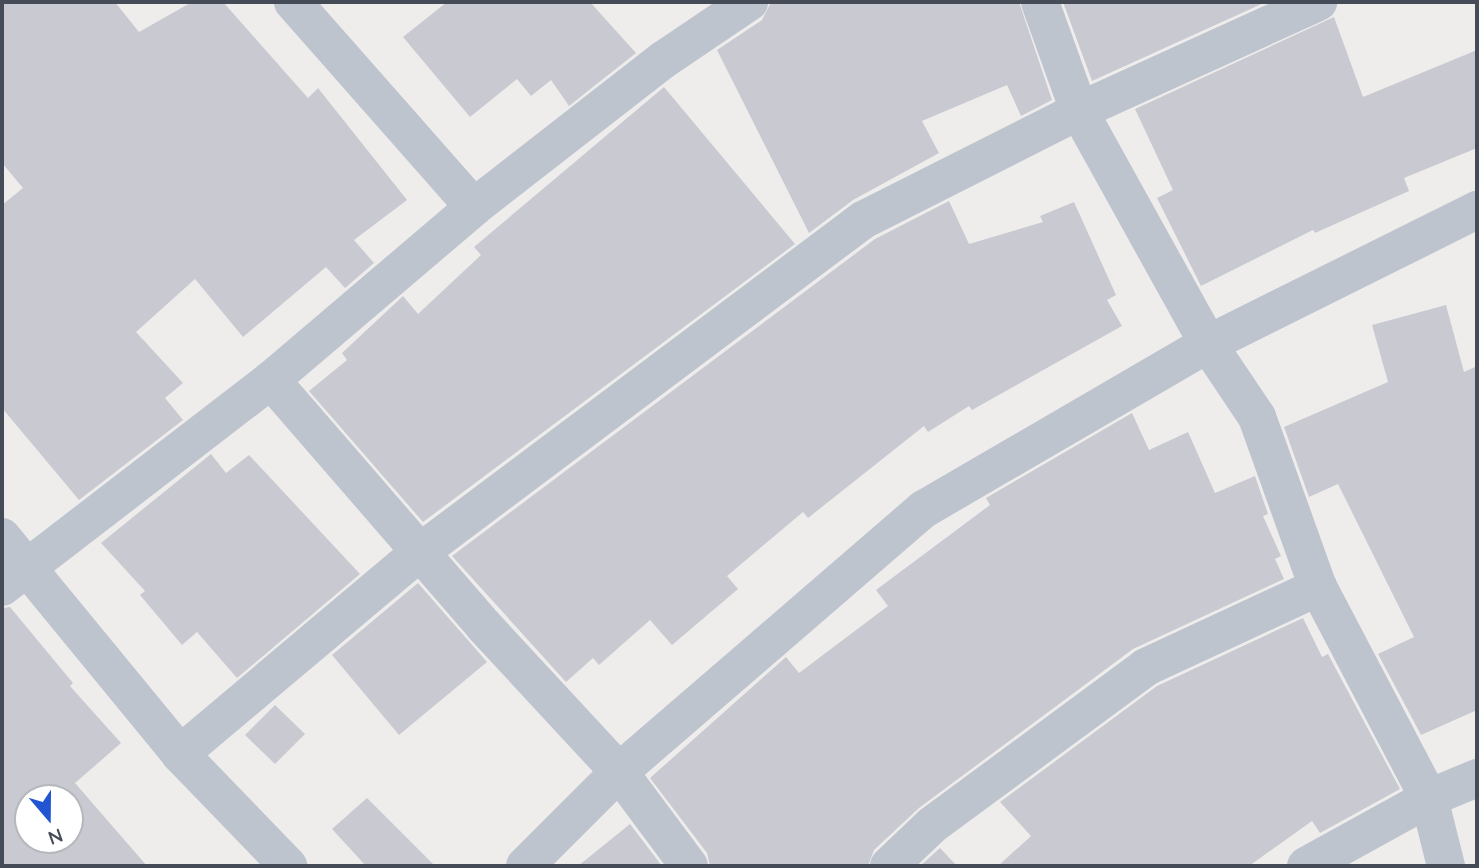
<!DOCTYPE html>
<html>
<head>
<meta charset="utf-8">
<style>
	body { margin:0 }
	#map { position:relative; width:1479px; height:868px; overflow:hidden; background:#efecec; font-family:Quicksand,sans-serif }
	div>[style] { position:absolute }
	[style*='--x'] { left:calc(var(--x)*1px); top:calc(var(--y)*1px); width:calc(var(--w)*1px); rotate:calc(var(--a)*1deg) }
	.building>* { inset:0; background:#c9cad1 }
	.minor>* { height:38px; margin:-19px; padding:0 19px; transform-origin:19px; border-radius:19px; background:#bdc4ce }
	span { translate:-50% -50%; white-space:nowrap; text-align:center; line-height:1.15; -webkit-text-stroke:5px #fff; paint-order:stroke }
	.frame { position:absolute; inset:0; border:4px solid #454c58; pointer-events:none }
	.north { position:absolute; left:14px; top:784px; width:70px; height:70px; box-sizing:border-box; background:#fff; border:2px solid #b5b7bc; border-radius:50%; rotate:160deg; font-size:19px; font-weight:700; line-height:28px; text-align:center; color:#454c58 }
	.north::after { content:''; display:block; margin:auto; width:24px; height:32px; background:#2255d2; clip-path:polygon(50% 0,100% 100%,50% 72%,0 100%) }
</style>
</head>
<body>
<div id="map">
	<div class="building">
		<div style="clip-path:polygon(2px 2px,115px 2px,139px 32px,192px 2px,223px 2px,308px 98px,318px 88px,407px 200px,354px 240px,374px 263px,345px 288px,326px 267px,243px 337px,195px 279px,136px 332px,183px 383px,165px 398px,183px 420px,79px 500px,2px 408px,2px 205px,23px 188px,2px 163px)"></div>
		<div style="clip-path:polygon(447px 2px,590px 2px,636px 53px,569px 106px,551px 80px,531px 96px,517px 79px,470px 117px,403px 37px)"></div>
		<div style="clip-path:polygon(771px 2px,1019px 2px,1052px 100px,1021px 116px,1007px 85px,922px 121px,939px 153px,853px 200px,809px 233px,717px 50px,762px 20px)"></div>
		<div style="clip-path:polygon(1063px 2px,1266px 2px,1092px 81px)"></div>
		<div style="clip-path:polygon(1334px 17px,1363px 97px,1477px 50px,1477px 148px,1404px 178px,1409px 191px,1315px 233px,1313px 230px,1201px 286px,1157px 198px,1173px 190px,1135px 109px)"></div>
		<div style="clip-path:polygon(664px 87px,795px 244px,423px 522px,309px 391px,347px 360px,342px 353px,403px 296px,418px 314px,481px 255px,474px 247px)"></div>
		<div style="clip-path:polygon(949px 201px,969px 244px,1043px 222px,1040px 216px,1074px 202px,1116px 295px,1107px 300px,1122px 326px,972px 410px,969px 406px,928px 432px,924px 426px,808px 518px,803px 512px,727px 576px,738px 589px,672px 645px,650px 620px,599px 665px,593px 658px,566px 682px,452px 556px,875px 239px)"></div>
		<div style="clip-path:polygon(1446px 305px,1464px 372px,1477px 366px,1477px 710px,1421px 735px,1378px 654px,1414px 637px,1338px 484px,1309px 497px,1284px 427px,1388px 382px,1372px 325px)"></div>
		<div style="clip-path:polygon(1132px 413px,1149px 450px,1188px 432px,1215px 493px,1255px 476px,1268px 514px,1263px 516px,1281px 556px,1275px 559px,1284px 579px,1133px 649px,919px 808px,874px 850px,868px 866px,710px 866px,707px 853px,650px 778px,786px 657px,799px 673px,888px 606px,876px 590px,990px 505px,986px 498px)"></div>
		<div style="clip-path:polygon(211px 454px,226px 473px,249px 455px,360px 574px,237px 678px,197px 632px,182px 645px,140px 595px,145px 591px,101px 543px)"></div>
		<div style="clip-path:polygon(418px 583px,487px 662px,399px 735px,332px 655px)"></div>
		<div style="clip-path:polygon(evenodd,10px 607px,73px 683px,70px 686px,121px 743px,75px 783px,147px 866px,2px 866px,2px 608px,10px 607px,28px 798px,70px 798px,70px 840px,28px 840px,28px 798px)"></div>
		<div style="clip-path:polygon(1303px 618px,1322px 657px,1328px 654px,1400px 789px,1320px 833px,1312px 821px,1249px 866px,998px 866px,1031px 836px,1000px 802px,1157px 686px)"></div>
		<div style="clip-path:polygon(275px 705px,305px 734px,275px 764px,245px 735px)"></div>
		<div style="clip-path:polygon(367px 798px,435px 866px,366px 866px,332px 829px)"></div>
		<div style="clip-path:polygon(630px 824px,662px 866px,578px 866px)"></div>
		<div style="clip-path:polygon(940px 848px,957px 866px,920px 866px)"></div>
	</div>
	<div class="minor">
		<div style="--x:293;--y:2;--w:273;--a:48.6"></div>
		<div style="--x:1040;--y:2;--w:116;--a:70.3"></div>
		<div style="--x:1079;--y:111;--w:266;--a:61"></div>
		<div style="--x:1208;--y:344;--w:88;--a:56.1"></div>
		<div style="--x:1257;--y:417;--w:181;--a:70.3"></div>
		<div style="--x:1318;--y:587;--w:238;--a:62.3"></div>
		<div style="--x:1429;--y:798;--w:70;--a:76"></div>
		<div style="--x:271;--y:380;--w:325;--a:49.1"></div>
		<div style="--x:484;--y:626;--w:199;--a:47.2"></div>
		<div style="--x:619;--y:772;--w:117;--a:53.3"></div>
		<div style="--x:2;--y:537;--w:281;--a:50.6"></div>
		<div style="--x:180;--y:754;--w:156;--a:46"></div>
		<div style="--x:2;--y:587;--w:339;--a:-37.6"></div>
		<div style="--x:271;--y:380;--w:267;--a:-40.4"></div>
		<div style="--x:474;--y:207;--w:239;--a:-37.9"></div>
		<div style="--x:663;--y:60;--w:104;--a:-34"></div>
		<div style="--x:180;--y:754;--w:312;--a:-40.1"></div>
		<div style="--x:419;--y:553;--w:555;--a:-36.87"></div>
		<div style="--x:863;--y:220;--w:242;--a:-26.8"></div>
		<div style="--x:1079;--y:111;--w:263;--a:-24.5"></div>
		<div style="--x:525;--y:866;--w:133;--a:-45"></div>
		<div style="--x:619;--y:772;--w:403;--a:-40.8"></div>
		<div style="--x:924;--y:509;--w:328;--a:-30.2"></div>
		<div style="--x:1208;--y:344;--w:301;--a:-26.5"></div>
		<div style="--x:889;--y:866;--w:59;--a:-43.6"></div>
		<div style="--x:932;--y:825;--w:266;--a:-36.4"></div>
		<div style="--x:1146;--y:667;--w:190;--a:-24.9"></div>
		<div style="--x:1306;--y:866;--w:141;--a:-28.9"></div>
		<div style="--x:1429;--y:798;--w:52;--a:-22.6"></div>
	</div>
	<div class="frame"></div>
	<div class="north">N</div>
</div>
</body>
</html>
